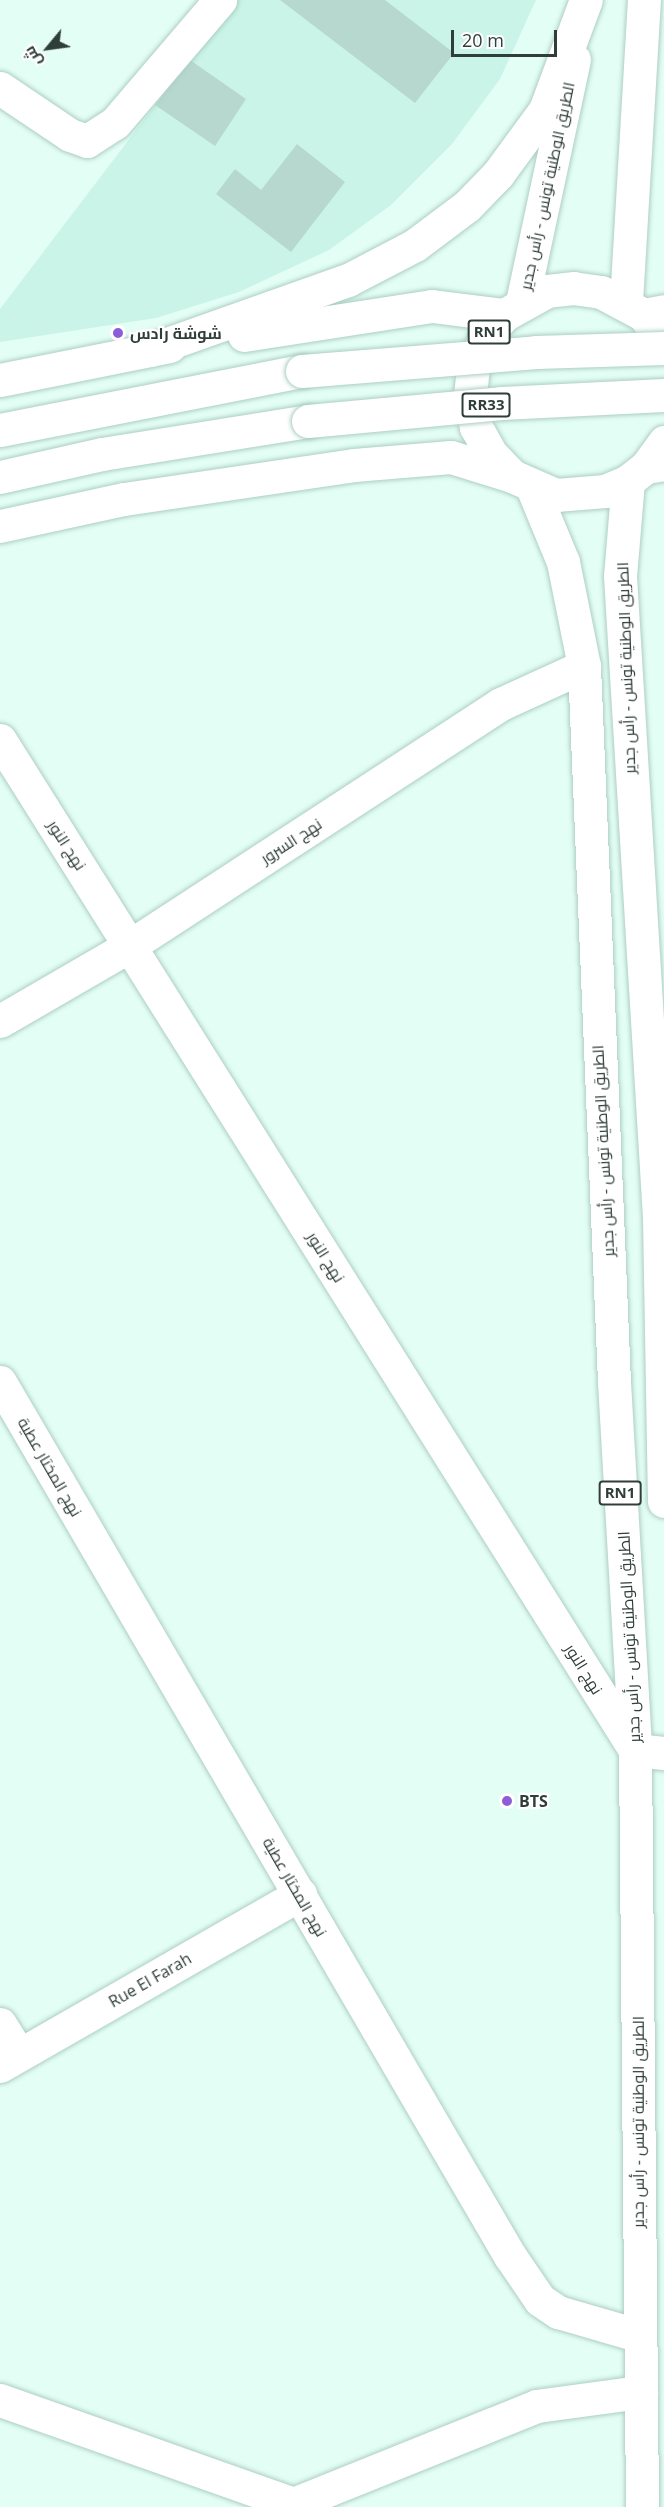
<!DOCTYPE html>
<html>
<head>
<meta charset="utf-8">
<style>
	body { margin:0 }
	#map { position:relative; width:664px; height:2507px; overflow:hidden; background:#e3fef5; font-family:"Open Sans",Cairo,sans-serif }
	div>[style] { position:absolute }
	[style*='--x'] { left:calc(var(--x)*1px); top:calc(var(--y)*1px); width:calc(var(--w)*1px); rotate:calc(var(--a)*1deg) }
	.built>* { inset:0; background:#caf4e8 }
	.building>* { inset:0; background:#b7d8ce }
	.roads { filter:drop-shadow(0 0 2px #adcec4) drop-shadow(0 0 2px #adcec4) }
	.minor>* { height:33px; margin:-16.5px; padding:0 16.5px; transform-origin:16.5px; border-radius:16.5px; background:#fff }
	.major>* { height:33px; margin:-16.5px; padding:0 16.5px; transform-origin:16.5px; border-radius:16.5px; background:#fff }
	.highway>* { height:33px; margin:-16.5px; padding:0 16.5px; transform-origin:16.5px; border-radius:16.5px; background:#fff }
	.bridges { filter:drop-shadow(0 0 2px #adcec4) drop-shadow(0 0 2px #adcec4) }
	.highway-bridge>* { height:33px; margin:-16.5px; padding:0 16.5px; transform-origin:16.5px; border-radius:16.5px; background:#fff }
	.dots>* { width:16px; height:16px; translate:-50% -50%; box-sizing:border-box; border:3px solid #fff; border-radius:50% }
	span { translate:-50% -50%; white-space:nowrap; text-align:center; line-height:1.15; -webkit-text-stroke:4.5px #fff; paint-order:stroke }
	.shield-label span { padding:2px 4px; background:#fff; border:2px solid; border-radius:4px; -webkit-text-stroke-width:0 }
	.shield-label { font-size:15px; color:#303e3a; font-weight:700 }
	.street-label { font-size:16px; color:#303e3a }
	.poi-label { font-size:16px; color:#303e3a; font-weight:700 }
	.left { translate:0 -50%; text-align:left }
	.north { position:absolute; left:18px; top:18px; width:60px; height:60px; -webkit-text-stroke:4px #fff; paint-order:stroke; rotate:241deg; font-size:16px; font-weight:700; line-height:24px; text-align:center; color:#303e3a }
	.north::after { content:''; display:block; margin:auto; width:21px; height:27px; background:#303e3a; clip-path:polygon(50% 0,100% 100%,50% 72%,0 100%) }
	.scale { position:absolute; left:451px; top:30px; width:106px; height:27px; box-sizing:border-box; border:3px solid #303e3a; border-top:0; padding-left:8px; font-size:18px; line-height:21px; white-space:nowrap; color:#303e3a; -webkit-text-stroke:4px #fff; paint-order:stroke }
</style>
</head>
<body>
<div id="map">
	<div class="built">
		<div style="clip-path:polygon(235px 0,536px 0,500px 79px,452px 144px,391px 205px,329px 250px,239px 292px,156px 318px,0 342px,0 309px)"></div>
	</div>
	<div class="building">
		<div style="clip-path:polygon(280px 0,385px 0,454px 53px,415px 103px)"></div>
		<div style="clip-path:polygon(190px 60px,246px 99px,215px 146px,155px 105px)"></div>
		<div style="clip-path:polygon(297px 144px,345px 182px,291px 252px,216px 194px,235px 169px,261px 190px)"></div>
	</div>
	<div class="roads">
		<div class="minor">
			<div style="--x:0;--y:88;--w:84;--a:33.9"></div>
			<div style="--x:70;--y:135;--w:18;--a:19"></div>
			<div style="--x:87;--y:141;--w:33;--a:-33"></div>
			<div style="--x:115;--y:123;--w:162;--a:-49.5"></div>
			<div style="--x:0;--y:740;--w:1193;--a:57.84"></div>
			<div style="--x:635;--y:1750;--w:29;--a:6"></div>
			<div style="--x:0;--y:1021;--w:151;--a:-30.1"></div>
			<div style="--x:131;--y:945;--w:442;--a:-33.1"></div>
			<div style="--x:501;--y:704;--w:91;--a:-24.6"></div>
			<div style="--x:0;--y:1382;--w:1012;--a:59.74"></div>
			<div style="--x:510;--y:2256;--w:53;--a:55.7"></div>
			<div style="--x:540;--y:2300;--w:22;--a:34"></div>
			<div style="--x:558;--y:2312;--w:82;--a:16.2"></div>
			<div style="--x:0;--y:2024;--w:36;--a:58"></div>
			<div style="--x:0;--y:2066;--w:346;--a:-29.8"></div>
			<div style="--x:0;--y:2400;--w:311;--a:19.5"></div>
			<div style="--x:293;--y:2504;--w:263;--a:-21.9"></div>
			<div style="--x:537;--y:2406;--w:105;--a:-7.7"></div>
		</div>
		<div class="major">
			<div style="--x:522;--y:302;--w:248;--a:-77.9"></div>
			<div style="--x:626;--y:302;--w:303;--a:-86.6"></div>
			<div style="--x:664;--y:341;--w:33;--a:-128"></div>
			<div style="--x:644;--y:315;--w:49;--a:-151.9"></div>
			<div style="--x:601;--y:292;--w:27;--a:-172"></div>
			<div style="--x:574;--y:288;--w:27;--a:174"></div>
			<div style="--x:547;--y:291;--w:49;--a:150.8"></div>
			<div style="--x:504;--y:315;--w:31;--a:130"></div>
			<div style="--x:484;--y:339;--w:30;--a:111"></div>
			<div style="--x:473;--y:367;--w:30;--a:96"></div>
			<div style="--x:470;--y:397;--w:31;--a:79"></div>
			<div style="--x:476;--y:427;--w:31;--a:61"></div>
			<div style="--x:491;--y:454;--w:30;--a:46"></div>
			<div style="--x:512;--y:476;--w:48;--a:23.4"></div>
			<div style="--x:556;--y:495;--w:49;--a:-4.7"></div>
			<div style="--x:605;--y:491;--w:25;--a:-23"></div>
			<div style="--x:628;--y:481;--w:23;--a:-38"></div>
			<div style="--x:646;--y:467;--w:31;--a:-54"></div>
			<div style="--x:628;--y:481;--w:95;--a:94.8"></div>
			<div style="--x:620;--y:576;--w:642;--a:86.52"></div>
			<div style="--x:659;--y:1217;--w:284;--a:89"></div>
			<div style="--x:532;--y:487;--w:81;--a:67.5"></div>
			<div style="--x:563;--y:562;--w:106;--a:78.6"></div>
			<div style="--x:584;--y:666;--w:717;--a:87.6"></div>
			<div style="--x:614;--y:1382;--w:369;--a:86.7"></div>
			<div style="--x:635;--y:1750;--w:757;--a:89.47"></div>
		</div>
		<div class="highway">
			<div style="--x:644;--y:315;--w:20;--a:-11"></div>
			<div style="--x:244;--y:335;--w:190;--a:-8.8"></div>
			<div style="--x:432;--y:306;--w:73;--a:7.1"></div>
			<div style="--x:150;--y:350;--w:210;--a:-19.5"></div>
			<div style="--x:348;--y:280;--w:76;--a:-27.6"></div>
			<div style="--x:415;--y:245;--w:65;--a:-36.9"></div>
			<div style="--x:467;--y:206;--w:45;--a:-45.9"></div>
			<div style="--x:498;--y:174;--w:79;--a:-53.7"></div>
			<div style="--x:545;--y:110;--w:117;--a:-69.6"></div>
			<div style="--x:0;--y:380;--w:173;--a:-11.3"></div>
			<div style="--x:0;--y:430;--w:308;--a:-11.1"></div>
			<div style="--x:646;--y:467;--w:18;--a:-9"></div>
			<div style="--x:0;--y:477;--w:105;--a:-12.7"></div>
			<div style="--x:102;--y:454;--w:209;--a:-9.1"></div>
			<div style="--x:0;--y:526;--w:127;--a:-12.3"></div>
			<div style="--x:124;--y:499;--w:232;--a:-8.4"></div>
			<div style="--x:354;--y:465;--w:97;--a:-4.7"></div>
			<div style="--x:451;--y:457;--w:64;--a:17.3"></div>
		</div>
	</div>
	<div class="bridges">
		<div class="highway-bridge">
			<div style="--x:302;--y:371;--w:235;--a:-4.6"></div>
			<div style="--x:536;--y:352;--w:128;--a:-1.8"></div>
			<div style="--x:308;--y:421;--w:194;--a:-5.3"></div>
			<div style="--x:501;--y:403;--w:163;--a:-2.8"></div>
		</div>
	</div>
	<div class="dots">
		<div style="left:118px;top:333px;background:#8d5ed8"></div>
		<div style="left:507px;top:1801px;background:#8d5ed8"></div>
	</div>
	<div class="shield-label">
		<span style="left:489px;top:332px">RN1</span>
		<span style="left:486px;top:405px">RR33</span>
		<span style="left:620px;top:1493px">RN1</span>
	</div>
	<div class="street-label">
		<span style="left:547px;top:186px;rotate:-78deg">الطريق الوطنية تونس - رأس جدير</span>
		<span style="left:626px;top:668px;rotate:-92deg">الطريق الوطنية تونس - رأس جدير</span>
		<span style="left:291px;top:841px;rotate:-33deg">نهج السرور</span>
		<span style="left:67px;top:845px;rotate:57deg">نهج النور</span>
		<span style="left:603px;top:1151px;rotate:-93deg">الطريق الوطنية تونس - رأس جدير</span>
		<span style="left:326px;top:1257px;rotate:58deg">نهج النور</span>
		<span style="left:50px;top:1467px;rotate:60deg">نهج المختار عطية</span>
		<span style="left:629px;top:1637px;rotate:-93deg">الطريق الوطنية تونس - رأس جدير</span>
		<span style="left:584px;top:1669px;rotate:58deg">نهج النور</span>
		<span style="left:295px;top:1887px;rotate:60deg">نهج المختار عطية</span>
		<span style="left:150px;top:1980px;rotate:-30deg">Rue El Farah</span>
		<span style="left:638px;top:2122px;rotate:-90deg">الطريق الوطنية تونس - رأس جدير</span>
	</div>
	<div class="poi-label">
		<span class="left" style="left:130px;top:333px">شوشة رادس</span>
		<span class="left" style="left:519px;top:1801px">BTS</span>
	</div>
	<div class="north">ش</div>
	<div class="scale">20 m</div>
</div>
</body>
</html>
